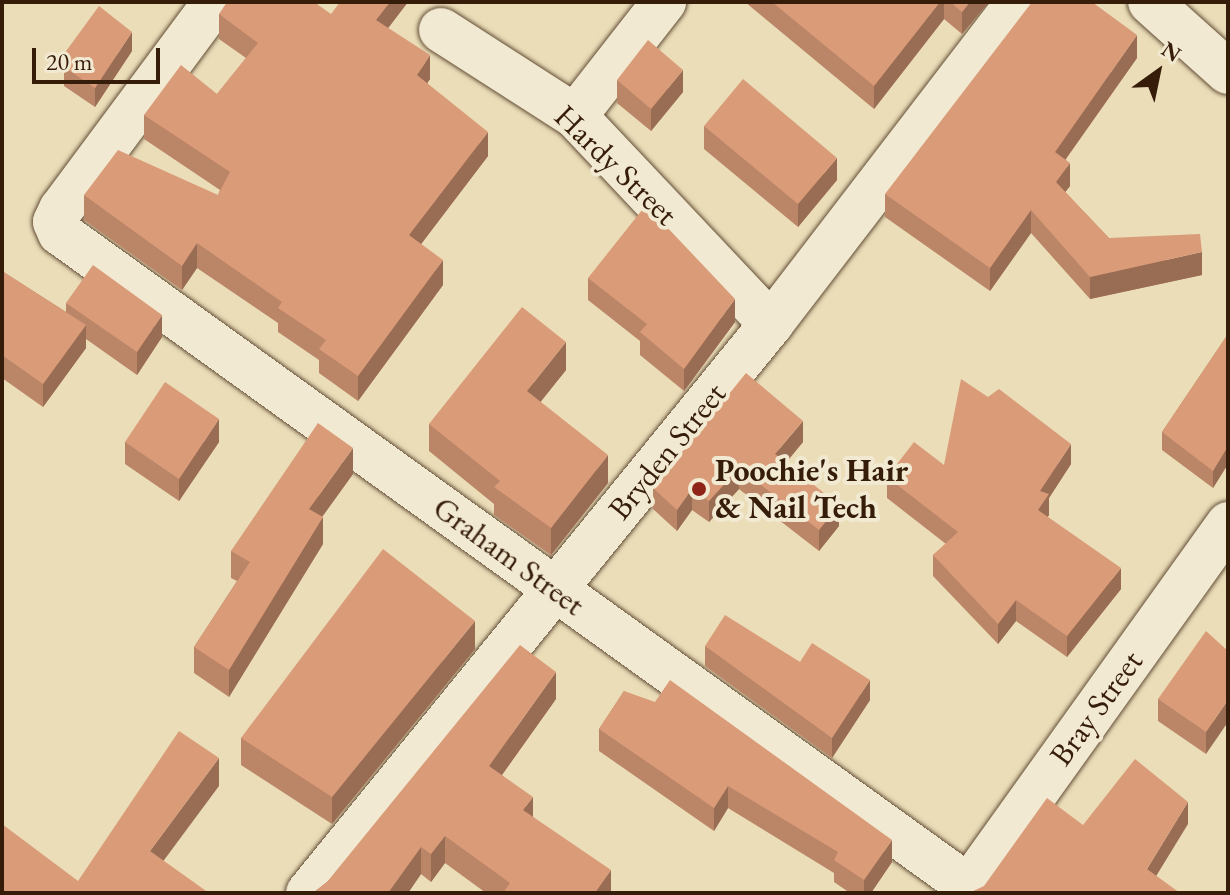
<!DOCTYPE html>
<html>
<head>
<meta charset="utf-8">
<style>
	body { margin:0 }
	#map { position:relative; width:1230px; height:895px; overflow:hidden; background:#eaddb8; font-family:"EB Garamond",serif }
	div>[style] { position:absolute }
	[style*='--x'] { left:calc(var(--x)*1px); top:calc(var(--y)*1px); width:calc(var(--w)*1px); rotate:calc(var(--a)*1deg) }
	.roads { filter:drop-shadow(0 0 2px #634d36) drop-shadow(0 0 2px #634d36) }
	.minor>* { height:44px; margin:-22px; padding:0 22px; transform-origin:22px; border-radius:22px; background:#f1e9d1 }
	.wall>* { inset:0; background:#bb8567 }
	.shaded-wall>* { inset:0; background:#996c54 }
	.building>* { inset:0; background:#da9b78 }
	.dots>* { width:22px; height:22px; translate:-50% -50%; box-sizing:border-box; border:4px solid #f1e9d1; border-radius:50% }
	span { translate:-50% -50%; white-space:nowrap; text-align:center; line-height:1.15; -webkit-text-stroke:8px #f1e9d1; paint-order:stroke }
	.street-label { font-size:32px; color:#361d0a }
	.poi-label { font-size:32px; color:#361d0a; font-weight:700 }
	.left { translate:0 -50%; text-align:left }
	.frame { position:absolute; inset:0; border:4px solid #361d0a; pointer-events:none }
	.north { position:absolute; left:1118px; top:32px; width:80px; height:80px; -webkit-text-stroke:6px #f1e9d1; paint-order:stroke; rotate:33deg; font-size:22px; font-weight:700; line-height:32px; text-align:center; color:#361d0a }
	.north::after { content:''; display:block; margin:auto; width:28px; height:36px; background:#361d0a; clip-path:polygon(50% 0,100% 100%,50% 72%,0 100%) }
	.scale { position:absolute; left:32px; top:48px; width:128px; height:36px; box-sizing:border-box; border:4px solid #361d0a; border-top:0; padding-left:10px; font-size:24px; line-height:28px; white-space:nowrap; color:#361d0a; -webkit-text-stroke:6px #f1e9d1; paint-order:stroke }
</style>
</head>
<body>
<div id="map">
	<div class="roads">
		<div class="minor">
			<div style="--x:215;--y:2;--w:258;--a:126.6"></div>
			<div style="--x:61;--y:209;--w:14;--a:115"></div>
			<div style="--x:55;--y:222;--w:12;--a:66"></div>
			<div style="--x:60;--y:233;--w:1118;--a:35.72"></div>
			<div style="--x:1150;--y:2;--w:105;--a:41.9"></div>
			<div style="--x:441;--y:30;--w:159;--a:32.7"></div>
			<div style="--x:575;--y:116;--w:286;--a:46.7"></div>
			<div style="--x:575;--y:116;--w:145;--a:-52"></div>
			<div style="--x:308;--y:893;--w:734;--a:-50.86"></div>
			<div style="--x:771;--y:324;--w:406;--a:-52.5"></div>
			<div style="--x:964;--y:893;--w:454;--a:-54.4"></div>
		</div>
	</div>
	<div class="wall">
		<div style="clip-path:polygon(408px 2px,388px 28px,430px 79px,427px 83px,488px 156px,421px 244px,443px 285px,358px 401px,319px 373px,319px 360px,278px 332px,278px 323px,197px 268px,182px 290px,84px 220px,84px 195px,218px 195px,220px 190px,144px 139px,144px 115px,217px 94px,246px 58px,219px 39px,219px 14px,331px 14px)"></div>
		<div style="clip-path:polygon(745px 2px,989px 2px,962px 34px,944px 19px,874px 109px)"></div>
		<div style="clip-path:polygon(132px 51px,95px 107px,64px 86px,64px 67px)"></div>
		<div style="clip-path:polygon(1137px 58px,1066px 159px,1070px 186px,1065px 192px,1109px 238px,1202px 275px,1090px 299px,1031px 233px,990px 291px,885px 217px,885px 194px)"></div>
		<div style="clip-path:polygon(617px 80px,683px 92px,651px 131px,617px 103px)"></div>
		<div style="clip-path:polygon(704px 126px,837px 180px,798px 227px,704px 149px)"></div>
		<div style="clip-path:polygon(2px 271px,66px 312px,66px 303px,162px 337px,137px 375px,86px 339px,86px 348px,43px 407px,2px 378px)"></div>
		<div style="clip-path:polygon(588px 278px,735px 322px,684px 391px,640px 355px,640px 341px,588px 300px)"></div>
		<div style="clip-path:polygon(1228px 334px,1228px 464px,1213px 488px,1162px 450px,1162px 432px)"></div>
		<div style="clip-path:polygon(566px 370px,540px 402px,608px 483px,551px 555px,494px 515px,494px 504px,429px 451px,429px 424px)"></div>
		<div style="clip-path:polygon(125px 442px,219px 442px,179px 501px,125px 464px)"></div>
		<div style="clip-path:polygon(803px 442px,786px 463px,839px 526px,819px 551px,739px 489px,709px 522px,692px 510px,677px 531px,653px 509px,653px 488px)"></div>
		<div style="clip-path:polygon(1071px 464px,1049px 498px,1049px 515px,1047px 517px,1121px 589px,1067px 657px,1016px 621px,998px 644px,933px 576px,933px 555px,946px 544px,887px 498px,887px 477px,944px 465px)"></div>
		<div style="clip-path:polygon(353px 474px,322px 517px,323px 544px,229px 697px,194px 673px,194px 647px,237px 581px,231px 578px,231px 551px)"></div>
		<div style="clip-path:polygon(705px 646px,800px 662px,870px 700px,832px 758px,705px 666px)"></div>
		<div style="clip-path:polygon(475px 649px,332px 824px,241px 765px,241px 738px)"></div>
		<div style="clip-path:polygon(1228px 651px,1206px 754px,1158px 721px,1158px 699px)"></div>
		<div style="clip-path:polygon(624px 691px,892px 862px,871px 893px,850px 893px,834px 882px,834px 873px,728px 808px,714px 831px,599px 751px,599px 729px)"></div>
		<div style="clip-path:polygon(556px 699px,502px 775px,533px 817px,611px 893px,486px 893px,445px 863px,431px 882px,421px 874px,408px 893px,313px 893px)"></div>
	</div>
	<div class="shaded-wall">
		<div style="clip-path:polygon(390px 2px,408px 2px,376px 44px,376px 20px)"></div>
		<div style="clip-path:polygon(940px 2px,944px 2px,944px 19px,874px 109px,874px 86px)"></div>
		<div style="clip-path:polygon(970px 2px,989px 2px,962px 34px,962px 12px)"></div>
		<div style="clip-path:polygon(132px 32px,132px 51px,95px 107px,95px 88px)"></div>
		<div style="clip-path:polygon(1137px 35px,1137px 58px,1055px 174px,1055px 152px)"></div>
		<div style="clip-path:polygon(430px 55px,430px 79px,417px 99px,417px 75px)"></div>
		<div style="clip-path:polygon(683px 70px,683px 92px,651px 131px,651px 109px)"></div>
		<div style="clip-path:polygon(488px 132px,488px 156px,409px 260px,409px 235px)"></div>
		<div style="clip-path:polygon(837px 158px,837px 180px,798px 227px,798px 204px)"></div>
		<div style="clip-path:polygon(1070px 163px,1070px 186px,1056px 204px,1056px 182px)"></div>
		<div style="clip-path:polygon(1031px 210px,1031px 233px,990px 291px,990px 268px)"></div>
		<div style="clip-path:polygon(197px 243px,197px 268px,182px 290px,182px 266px)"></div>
		<div style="clip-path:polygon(1202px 252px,1202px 275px,1090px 299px,1090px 277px)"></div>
		<div style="clip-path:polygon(443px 260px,443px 285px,358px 401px,358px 376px)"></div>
		<div style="clip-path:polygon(735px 299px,735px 322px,684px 391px,684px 369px)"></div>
		<div style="clip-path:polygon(162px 315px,162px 337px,137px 375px,137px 352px)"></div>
		<div style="clip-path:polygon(86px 325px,86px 348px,43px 407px,43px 384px)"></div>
		<div style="clip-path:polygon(566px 342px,566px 370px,527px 419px,527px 391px)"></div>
		<div style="clip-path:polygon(219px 419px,219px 442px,179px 501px,179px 479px)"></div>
		<div style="clip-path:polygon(803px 421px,803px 442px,775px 475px,775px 454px)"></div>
		<div style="clip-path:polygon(1071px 444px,1071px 464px,1049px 498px,1049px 515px,1038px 531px,1038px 510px,1040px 491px)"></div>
		<div style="clip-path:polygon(1228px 446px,1228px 464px,1213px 488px,1213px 471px)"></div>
		<div style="clip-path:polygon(353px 448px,353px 474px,309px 535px,309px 509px)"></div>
		<div style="clip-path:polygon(608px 455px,608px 483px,551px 555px,551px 528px)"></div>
		<div style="clip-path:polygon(739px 468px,739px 489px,709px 522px,709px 501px)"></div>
		<div style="clip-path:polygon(692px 489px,692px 510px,677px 531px,677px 510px)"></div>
		<div style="clip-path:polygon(839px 505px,839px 526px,819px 551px,819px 530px)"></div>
		<div style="clip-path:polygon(323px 517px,323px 544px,229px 697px,229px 670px)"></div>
		<div style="clip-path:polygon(1121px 568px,1121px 589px,1067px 657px,1067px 636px)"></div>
		<div style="clip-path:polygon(1016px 600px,1016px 621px,998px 644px,998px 624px)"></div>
		<div style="clip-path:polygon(475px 621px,475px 649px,332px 824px,332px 797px)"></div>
		<div style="clip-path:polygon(556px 672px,556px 699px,489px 793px,489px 766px)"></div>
		<div style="clip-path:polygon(870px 680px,870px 700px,832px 758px,832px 738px)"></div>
		<div style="clip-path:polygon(1228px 700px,1228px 722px,1206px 754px,1206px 732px)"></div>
		<div style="clip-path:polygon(219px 758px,219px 786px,150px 879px,150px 851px)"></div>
		<div style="clip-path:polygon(728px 786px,728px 808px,714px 831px,714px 808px)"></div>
		<div style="clip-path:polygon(533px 797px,533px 824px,523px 810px)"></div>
		<div style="clip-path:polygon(1188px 802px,1188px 824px,1147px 891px,1147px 869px)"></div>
		<div style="clip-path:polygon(445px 836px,445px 863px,431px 882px,431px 854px)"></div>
		<div style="clip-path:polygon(892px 840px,892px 862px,871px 893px,864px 893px,864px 880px)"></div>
		<div style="clip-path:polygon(421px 847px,421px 874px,408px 893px,388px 893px)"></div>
		<div style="clip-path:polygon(611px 870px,611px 893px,594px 893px)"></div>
	</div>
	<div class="building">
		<div style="clip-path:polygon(227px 2px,314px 2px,331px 14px,340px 2px,390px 2px,376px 20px,430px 55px,417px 75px,488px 132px,409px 235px,443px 260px,358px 376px,319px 349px,326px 340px,278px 308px,282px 302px,197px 243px,182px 266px,84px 195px,118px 150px,218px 195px,230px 172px,144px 115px,181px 65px,217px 94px,258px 43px,219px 14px)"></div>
		<div style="clip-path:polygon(772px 2px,940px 2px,874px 86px)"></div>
		<div style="clip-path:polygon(950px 2px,970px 2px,962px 12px)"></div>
		<div style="clip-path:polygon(1032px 2px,1092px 2px,1137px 35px,1055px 152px,1070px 163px,1056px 182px,1109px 238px,1200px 234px,1202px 252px,1090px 277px,1031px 210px,990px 268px,885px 194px)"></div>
		<div style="clip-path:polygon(99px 6px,132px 32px,95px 88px,64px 67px,64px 54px)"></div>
		<div style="clip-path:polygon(648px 40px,683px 70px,651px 109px,617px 80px)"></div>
		<div style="clip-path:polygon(743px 79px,837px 158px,798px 204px,704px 126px)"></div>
		<div style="clip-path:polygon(646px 205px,735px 299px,684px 369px,640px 332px,647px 324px,588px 278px)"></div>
		<div style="clip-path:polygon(93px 265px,162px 315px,137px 352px,66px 303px)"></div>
		<div style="clip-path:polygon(2px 271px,86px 325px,43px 384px,2px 355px)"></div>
		<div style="clip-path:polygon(522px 307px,566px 342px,527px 391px,608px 455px,551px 528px,494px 487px,500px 481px,429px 424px)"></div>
		<div style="clip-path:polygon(1228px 334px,1228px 446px,1213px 471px,1162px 432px)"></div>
		<div style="clip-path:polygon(746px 373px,803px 421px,775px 454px,839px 505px,819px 530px,739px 468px,709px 501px,692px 489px,677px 510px,653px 488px)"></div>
		<div style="clip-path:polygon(961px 379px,988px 397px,999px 389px,1071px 444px,1040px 491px,1049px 494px,1038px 510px,1121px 568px,1067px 636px,1016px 600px,998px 624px,933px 555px,958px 532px,887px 477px,914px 442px,944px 465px)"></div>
		<div style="clip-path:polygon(165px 382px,219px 419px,179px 479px,125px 442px)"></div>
		<div style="clip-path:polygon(318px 423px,353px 448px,309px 509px,323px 517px,229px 670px,194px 647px,250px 562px,231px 551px)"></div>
		<div style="clip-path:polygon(383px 549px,475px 621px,332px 797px,241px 738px)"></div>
		<div style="clip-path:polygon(725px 615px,800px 662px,812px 643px,870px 680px,832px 738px,705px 646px)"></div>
		<div style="clip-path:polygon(1206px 631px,1228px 651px,1228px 700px,1206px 732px,1158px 699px)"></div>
		<div style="clip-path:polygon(520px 645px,556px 672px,489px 766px,533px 797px,523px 810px,611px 870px,595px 893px,503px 893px,510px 883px,445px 836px,431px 854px,421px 847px,388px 893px,313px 893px,327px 882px)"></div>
		<div style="clip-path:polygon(670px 680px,892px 840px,864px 880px,834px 860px,838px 852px,728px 786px,714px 808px,599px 729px,624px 691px,655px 702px)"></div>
		<div style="clip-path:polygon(179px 731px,219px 758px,150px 851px,209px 893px,2px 893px,2px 824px,78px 881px)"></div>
		<div style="clip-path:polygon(1135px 759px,1188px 802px,1147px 869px,1180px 893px,969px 893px,984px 886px,1047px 798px,1083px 825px)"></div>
	</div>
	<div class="dots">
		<div style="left:699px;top:489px;background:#8f2418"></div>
	</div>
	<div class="street-label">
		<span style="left:616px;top:165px;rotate:44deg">Hardy Street</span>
		<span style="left:667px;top:451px;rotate:-51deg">Bryden Street</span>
		<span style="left:509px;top:556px;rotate:36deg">Graham Street</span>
		<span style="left:1096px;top:708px;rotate:-54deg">Bray Street</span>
	</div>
	<div class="poi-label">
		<span class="left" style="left:715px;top:489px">Poochie's Hair<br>&amp; Nail Tech</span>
	</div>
	<div class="frame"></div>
	<div class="north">N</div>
	<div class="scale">20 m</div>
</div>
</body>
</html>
